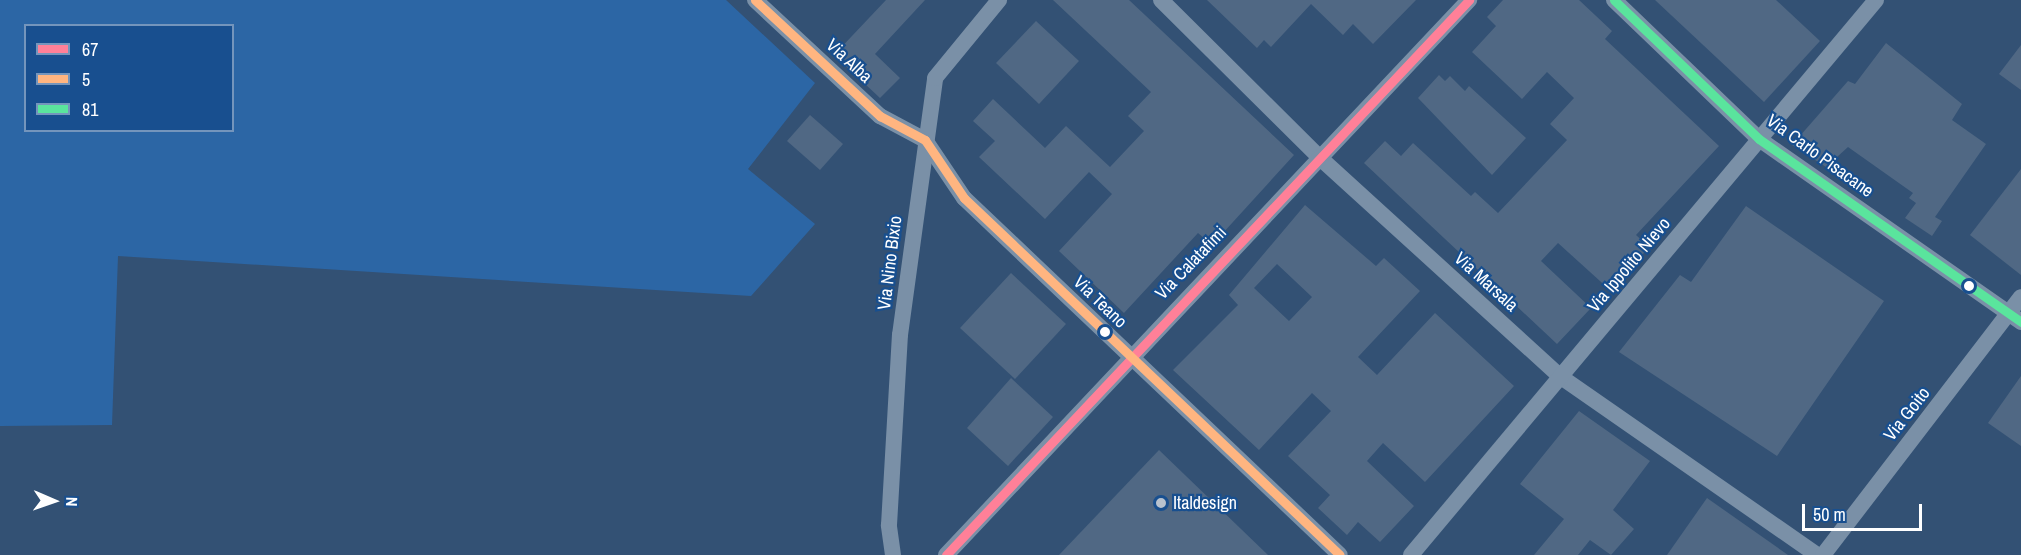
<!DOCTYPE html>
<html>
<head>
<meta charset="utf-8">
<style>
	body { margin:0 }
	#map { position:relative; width:2021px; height:555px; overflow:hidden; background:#335174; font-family:"Archivo Narrow",sans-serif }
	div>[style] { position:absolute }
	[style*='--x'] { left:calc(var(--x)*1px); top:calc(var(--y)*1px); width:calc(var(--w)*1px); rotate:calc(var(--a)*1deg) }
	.green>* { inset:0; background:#2c66a5 }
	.building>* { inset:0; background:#506884 }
	.minor>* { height:16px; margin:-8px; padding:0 8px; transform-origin:8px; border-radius:8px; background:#7a90a7 }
	.bus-1>* { height:9px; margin:-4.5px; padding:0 4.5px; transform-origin:4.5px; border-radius:4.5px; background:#ff8098 }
	.bus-2>* { height:9px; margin:-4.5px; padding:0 4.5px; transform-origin:4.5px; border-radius:4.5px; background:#ffb580 }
	.bus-3>* { height:9px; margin:-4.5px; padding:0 4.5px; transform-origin:4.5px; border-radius:4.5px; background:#5ae49d }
	.dots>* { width:16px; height:16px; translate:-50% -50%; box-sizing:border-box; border:3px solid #184f8f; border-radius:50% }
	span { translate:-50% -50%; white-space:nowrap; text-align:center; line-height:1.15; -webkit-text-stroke:4.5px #184f8f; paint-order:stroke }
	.street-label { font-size:18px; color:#fff }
	.poi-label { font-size:18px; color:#fff }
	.left { translate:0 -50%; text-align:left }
	.legend { position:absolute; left:24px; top:24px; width:210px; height:108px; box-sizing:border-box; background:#184f8f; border:2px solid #7495bc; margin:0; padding:8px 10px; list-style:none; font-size:18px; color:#fff }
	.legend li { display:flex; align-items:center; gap:12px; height:30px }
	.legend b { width:30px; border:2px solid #7495bc }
	.north { position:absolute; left:24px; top:471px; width:60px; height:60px; -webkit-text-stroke:4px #184f8f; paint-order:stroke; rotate:92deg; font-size:16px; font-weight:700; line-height:24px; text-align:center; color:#fff }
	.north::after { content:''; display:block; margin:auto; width:21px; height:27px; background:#fff; clip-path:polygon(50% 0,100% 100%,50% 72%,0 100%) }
	.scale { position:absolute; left:1802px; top:504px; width:120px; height:27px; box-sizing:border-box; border:3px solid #fff; border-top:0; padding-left:8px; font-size:18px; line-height:21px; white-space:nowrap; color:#fff; -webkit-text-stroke:4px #184f8f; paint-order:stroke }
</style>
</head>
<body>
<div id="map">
	<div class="green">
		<div style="clip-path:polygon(evenodd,0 0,726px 0,815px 83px,748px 169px,815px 224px,751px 296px,118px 256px,112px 425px,0 426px,0 0,26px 26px,232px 26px,232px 130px,26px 130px,26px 26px)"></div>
	</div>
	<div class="building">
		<div style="clip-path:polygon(886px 0,925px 0,875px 54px,900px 78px,880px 98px,834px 55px)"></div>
		<div style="clip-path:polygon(1053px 0,1129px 0,1294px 155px,1212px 245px,1198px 233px,1124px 313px,1059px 251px,1112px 194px,1089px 172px,1045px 219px,979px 157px,995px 141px,973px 121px,993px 99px,1045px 148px,1066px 126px,1110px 167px,1144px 131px,1128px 116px,1151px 92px)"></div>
		<div style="clip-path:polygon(1207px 0,1416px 0,1373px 44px,1353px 24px,1343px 35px,1311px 4px,1271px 47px,1264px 40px,1257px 48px)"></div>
		<div style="clip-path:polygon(1503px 0,1579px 0,1612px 31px,1605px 39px,1719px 146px,1636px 235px,1649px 247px,1611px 291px,1558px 243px,1541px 261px,1591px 308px,1557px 344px,1364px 163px,1385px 141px,1401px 156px,1413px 143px,1471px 196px,1475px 192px,1498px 213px,1567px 140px,1550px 124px,1574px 98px,1547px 72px,1522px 99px,1472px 52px,1496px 26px,1487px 17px)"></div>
		<div style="clip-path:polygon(1655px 0,1776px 0,1820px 41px,1764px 102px)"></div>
		<div style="clip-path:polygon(1036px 21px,1079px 61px,1039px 104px,996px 63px)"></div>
		<div style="clip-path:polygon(1886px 43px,1962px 104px,1952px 120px,1986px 144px,1935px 217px,1942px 221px,1932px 236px,1905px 218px,1916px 203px,1909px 198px,1913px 193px,1848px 147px,1826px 167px,1792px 145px,1848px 81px,1855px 84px)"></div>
		<div style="clip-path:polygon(2021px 45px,2021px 90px,1999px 74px)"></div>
		<div style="clip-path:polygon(1439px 75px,1445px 81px,1450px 76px,1465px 91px,1469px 86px,1526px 138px,1492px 175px,1418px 98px)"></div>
		<div style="clip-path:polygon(810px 115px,843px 144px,820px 170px,787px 141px)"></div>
		<div style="clip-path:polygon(2021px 169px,2021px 275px,1970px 235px)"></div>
		<div style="clip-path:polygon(evenodd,1305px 205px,1376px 266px,1384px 258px,1420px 291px,1358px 357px,1377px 375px,1435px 313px,1514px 386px,1425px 482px,1383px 443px,1367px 461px,1414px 506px,1380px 542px,1358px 522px,1347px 535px,1318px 508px,1330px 495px,1288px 456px,1331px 411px,1312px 393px,1259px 450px,1173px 370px,1238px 305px,1229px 295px,1305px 205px,1277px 264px,1312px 297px,1289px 321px,1254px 288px,1277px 264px)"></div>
		<div style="clip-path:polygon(1746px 206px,1884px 301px,1777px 456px,1619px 352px,1680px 275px,1691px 282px)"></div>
		<div style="clip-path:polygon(1011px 273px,1066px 324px,1015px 379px,960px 328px)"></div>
		<div style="clip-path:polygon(2021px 376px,2021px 446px,1988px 423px)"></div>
		<div style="clip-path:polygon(1011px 378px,1053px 417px,1008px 466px,967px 428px)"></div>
		<div style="clip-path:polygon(1579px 411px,1650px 461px,1613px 510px,1634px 529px,1611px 555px,1590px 540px,1578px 555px,1534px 555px,1564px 519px,1520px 484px)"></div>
		<div style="clip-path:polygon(1159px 450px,1268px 555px,1059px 555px)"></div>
		<div style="clip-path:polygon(1707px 498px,1788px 555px,1667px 555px)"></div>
	</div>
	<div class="minor">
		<div style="--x:755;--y:0;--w:171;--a:42.9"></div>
		<div style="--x:880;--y:116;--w:51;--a:28.1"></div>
		<div style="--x:925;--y:140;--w:70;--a:56.1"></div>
		<div style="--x:964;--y:198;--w:518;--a:43.52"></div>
		<div style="--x:1161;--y:0;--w:223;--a:44.8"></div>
		<div style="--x:1319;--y:157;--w:327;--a:42.3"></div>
		<div style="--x:1561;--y:377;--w:312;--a:34.8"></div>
		<div style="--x:1614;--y:0;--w:201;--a:43.8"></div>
		<div style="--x:1759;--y:139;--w:320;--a:34.9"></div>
		<div style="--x:893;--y:555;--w:30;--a:-98"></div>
		<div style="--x:889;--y:525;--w:190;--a:-86.7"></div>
		<div style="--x:900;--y:335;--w:259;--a:-82.2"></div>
		<div style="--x:935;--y:78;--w:101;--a:-50.6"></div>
		<div style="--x:946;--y:555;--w:763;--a:-46.7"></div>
		<div style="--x:1411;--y:555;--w:724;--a:-50.04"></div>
		<div style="--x:1823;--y:555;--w:325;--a:-52.5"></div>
	</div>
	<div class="bus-1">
		<div style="--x:946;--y:555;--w:763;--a:-46.7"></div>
	</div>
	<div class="bus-2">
		<div style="--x:755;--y:0;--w:171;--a:42.9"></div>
		<div style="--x:880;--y:116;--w:51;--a:28.1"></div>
		<div style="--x:925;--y:140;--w:70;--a:56.1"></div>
		<div style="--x:964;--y:198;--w:518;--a:43.52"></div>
	</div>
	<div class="bus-3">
		<div style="--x:1614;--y:0;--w:201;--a:43.8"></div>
		<div style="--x:1759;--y:139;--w:320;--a:34.9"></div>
	</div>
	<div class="dots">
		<div style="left:1969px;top:286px;background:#fff"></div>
		<div style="left:1105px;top:332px;background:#fff"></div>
		<div style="left:1161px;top:503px;background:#b8c2ce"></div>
	</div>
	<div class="street-label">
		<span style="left:849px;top:61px;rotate:43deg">Via Alba</span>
		<span style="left:1820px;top:156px;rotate:36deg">Via Carlo Pisacane</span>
		<span style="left:890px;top:263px;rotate:-83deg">Via Nino Bixio</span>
		<span style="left:1191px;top:263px;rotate:-46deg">Via Calatafimi</span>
		<span style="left:1629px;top:265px;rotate:-50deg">Via Ippolito Nievo</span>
		<span style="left:1486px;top:282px;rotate:42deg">Via Marsala</span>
		<span style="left:1100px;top:302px;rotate:44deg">Via Teano</span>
		<span style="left:1907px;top:414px;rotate:-52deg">Via Goito</span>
	</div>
	<div class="poi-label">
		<span class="left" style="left:1173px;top:503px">Italdesign</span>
	</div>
	<ul class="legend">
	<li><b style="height:8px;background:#ff8098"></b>67</li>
	<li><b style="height:8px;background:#ffb580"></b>5</li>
	<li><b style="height:8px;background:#5ae49d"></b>81</li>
	</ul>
	<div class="north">N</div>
	<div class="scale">50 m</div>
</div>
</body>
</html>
